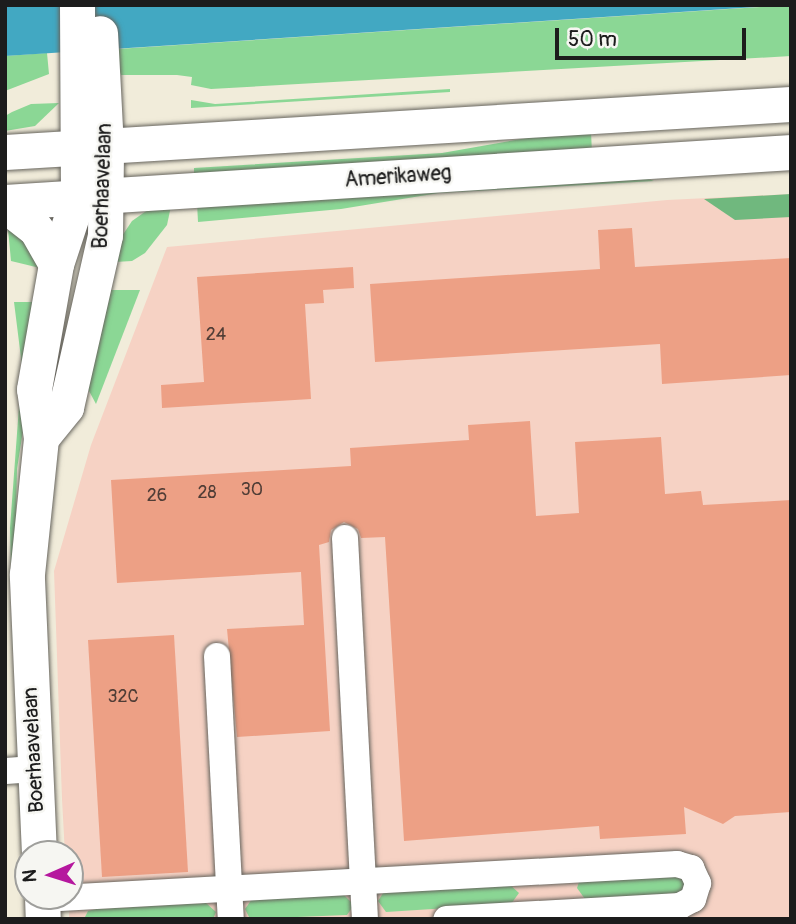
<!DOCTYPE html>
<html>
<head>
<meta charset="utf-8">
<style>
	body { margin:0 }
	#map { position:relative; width:796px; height:924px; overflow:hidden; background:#f1ecda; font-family:Pangolin,sans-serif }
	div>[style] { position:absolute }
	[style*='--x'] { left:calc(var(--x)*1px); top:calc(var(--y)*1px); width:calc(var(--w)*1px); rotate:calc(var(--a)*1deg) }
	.built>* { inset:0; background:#f6d2c4 }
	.green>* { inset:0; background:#8bd795 }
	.forest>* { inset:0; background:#70b87e }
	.water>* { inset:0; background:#42a8c2 }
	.building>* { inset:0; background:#eda085 }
	.roads { filter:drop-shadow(0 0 2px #67655e) drop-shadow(0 0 2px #67655e) }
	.minor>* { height:26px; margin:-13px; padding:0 13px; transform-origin:13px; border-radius:13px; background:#fff }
	.major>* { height:35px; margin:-17.5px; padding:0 17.5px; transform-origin:17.5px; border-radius:17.5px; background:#fff }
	span { translate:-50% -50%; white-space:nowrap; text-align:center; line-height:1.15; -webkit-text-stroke:5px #f6f6f2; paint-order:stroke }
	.number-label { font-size:18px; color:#503d36 }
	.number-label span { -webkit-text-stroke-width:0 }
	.street-label { font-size:21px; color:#1c1c1c }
	.frame { position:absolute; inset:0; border:7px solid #1c1c1c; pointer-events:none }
	.north { position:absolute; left:14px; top:840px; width:70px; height:70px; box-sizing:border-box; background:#f6f6f2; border:2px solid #9f9f9c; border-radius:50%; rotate:267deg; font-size:19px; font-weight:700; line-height:28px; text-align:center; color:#1c1c1c }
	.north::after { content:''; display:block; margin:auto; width:24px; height:32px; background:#b5179e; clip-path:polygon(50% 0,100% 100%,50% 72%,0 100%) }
	.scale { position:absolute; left:555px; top:28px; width:191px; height:32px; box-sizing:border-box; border:4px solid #1c1c1c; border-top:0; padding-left:9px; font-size:21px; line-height:24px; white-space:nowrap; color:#1c1c1c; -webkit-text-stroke:5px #f6f6f2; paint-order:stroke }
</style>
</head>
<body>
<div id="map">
	<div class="built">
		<div style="clip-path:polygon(791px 194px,791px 919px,69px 919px,70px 854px,65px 854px,62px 799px,54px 571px,91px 445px,167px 247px,667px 200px)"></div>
	</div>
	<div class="green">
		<div style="clip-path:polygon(791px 5px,791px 56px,211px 89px,191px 85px,192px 77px,177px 75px,121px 75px,117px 67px,117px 49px)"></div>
		<div style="clip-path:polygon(47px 53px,49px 74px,5px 91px,5px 56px)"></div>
		<div style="clip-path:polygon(450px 89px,450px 92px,191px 108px,191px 100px,215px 104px)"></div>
		<div style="clip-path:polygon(59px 103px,35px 126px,5px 131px,5px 116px,12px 112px,31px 104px)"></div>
		<div style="clip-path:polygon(591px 132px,592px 153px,194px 178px,194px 168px,442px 153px,532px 137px)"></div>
		<div style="clip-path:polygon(638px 175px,654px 181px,439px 193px,341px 209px,198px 222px,197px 203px)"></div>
		<div style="clip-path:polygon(171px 206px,167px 225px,145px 253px,132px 261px,115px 262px,118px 242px,132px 221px,149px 209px)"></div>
		<div style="clip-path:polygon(8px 229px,23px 236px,40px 268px,11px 261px)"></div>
		<div style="clip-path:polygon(111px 290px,140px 290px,96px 404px,88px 389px)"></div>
		<div style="clip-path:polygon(14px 302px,43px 302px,17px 469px,13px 652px,10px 528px,22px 366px)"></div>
		<div style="clip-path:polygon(678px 871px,688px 884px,680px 893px,585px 899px,577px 888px,579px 882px)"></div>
		<div style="clip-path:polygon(509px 884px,519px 893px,511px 904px,386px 912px,378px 901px,385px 890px)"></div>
		<div style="clip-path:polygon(343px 894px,354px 905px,347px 915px,250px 919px,245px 909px,252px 899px)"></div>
		<div style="clip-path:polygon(206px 903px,216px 912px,213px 919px,84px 919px,88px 911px,96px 909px)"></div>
	</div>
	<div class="forest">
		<div style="clip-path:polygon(791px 194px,791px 217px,735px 220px,704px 199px)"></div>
	</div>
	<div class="water">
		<div style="clip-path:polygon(5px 5px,787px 5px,5px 56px)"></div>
	</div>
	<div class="building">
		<div style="clip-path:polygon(632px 228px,635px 267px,791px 258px,791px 375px,662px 384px,660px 344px,375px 362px,370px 284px,600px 269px,598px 230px)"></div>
		<div style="clip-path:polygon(353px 267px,354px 288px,323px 290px,324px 303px,305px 304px,311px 399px,162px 408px,161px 385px,204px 382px,197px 277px)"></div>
		<div style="clip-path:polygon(530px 421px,536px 516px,579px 513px,575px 442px,661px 437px,665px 494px,701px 491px,703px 505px,791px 500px,791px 812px,735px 816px,723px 824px,684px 807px,686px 834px,600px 839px,599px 826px,404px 841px,385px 537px,361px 538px,358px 529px,344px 522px,331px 530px,329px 542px,319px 545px,330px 731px,237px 737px,227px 629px,304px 625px,301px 572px,117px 583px,111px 480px,351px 466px,350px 448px,469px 440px,468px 425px)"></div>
		<div style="clip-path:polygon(174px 635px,188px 872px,102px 877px,88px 640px)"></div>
	</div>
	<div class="roads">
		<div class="minor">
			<div style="--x:345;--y:538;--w:382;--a:87"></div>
			<div style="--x:217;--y:656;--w:263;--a:87"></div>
			<div style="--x:5;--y:771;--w:30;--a:-4"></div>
			<div style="--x:42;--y:899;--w:636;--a:-3.15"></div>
			<div style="--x:677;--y:864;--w:15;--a:16"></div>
			<div style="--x:691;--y:868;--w:17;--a:65"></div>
			<div style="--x:698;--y:883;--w:17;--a:107"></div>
			<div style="--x:693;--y:899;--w:15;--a:152"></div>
			<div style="--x:680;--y:906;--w:234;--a:176.8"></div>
		</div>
		<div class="major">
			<div style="--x:5;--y:152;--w:787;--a:-3.49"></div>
			<div style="--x:5;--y:202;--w:788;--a:-3.64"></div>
			<div style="--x:5;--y:205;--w:39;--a:38"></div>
			<div style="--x:36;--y:229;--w:40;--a:60.3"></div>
			<div style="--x:41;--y:438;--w:40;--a:-51"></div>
			<div style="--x:66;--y:407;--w:176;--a:-77.2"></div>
			<div style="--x:105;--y:235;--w:88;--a:-89.3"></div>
			<div style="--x:106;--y:147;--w:114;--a:-93"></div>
			<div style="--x:39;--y:854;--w:280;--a:-92.5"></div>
			<div style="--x:27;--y:574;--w:137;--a:-84.1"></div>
			<div style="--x:41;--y:438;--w:49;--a:-98.1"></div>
			<div style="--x:34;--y:389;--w:127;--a:-80"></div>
			<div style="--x:56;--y:264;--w:71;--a:-71.8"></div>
			<div style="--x:78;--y:197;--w:192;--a:-90.3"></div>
			<div style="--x:42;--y:896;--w:23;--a:88"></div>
		</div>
	</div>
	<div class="number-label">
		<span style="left:216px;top:335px">24</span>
		<span style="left:252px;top:490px">30</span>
		<span style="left:207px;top:493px">28</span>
		<span style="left:157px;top:496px">26</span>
		<span style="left:123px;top:697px">32C</span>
	</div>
	<div class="street-label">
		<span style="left:398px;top:177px;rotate:-4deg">Amerikaweg</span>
		<span style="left:103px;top:186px;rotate:-88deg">Boerhaavelaan</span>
		<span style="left:34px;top:750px;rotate:-93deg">Boerhaavelaan</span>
	</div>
	<div class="frame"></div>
	<div class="north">N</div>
	<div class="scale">50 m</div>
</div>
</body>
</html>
